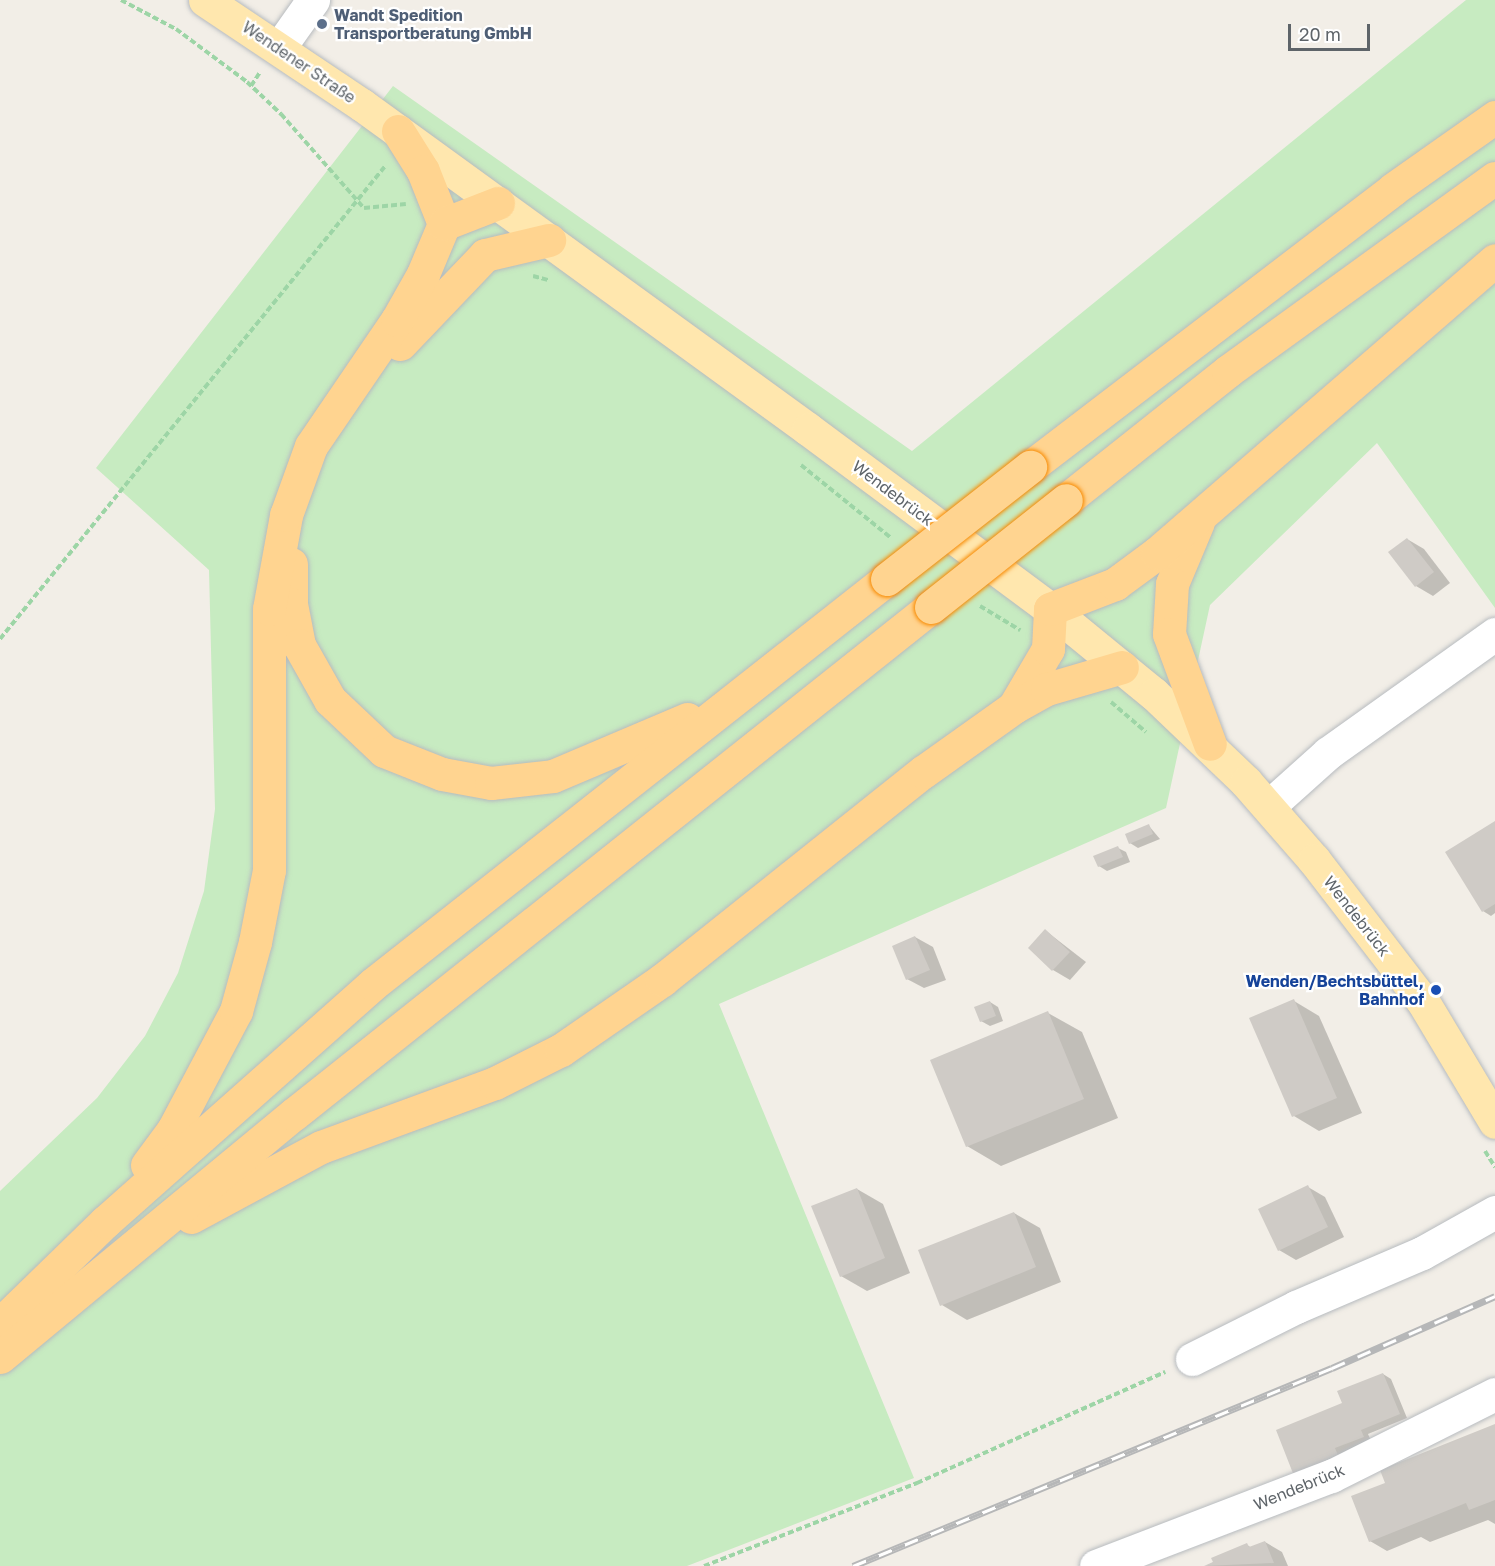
<!DOCTYPE html>
<html>
<head>
<meta charset="utf-8">
<style>
	body { margin:0 }
	#map { position:relative; width:1495px; height:1566px; overflow:hidden; background:#f2eee7; font-family:"Golos Text",sans-serif }
	div>[style] { position:absolute }
	[style*='--x'] { left:calc(var(--x)*1px); top:calc(var(--y)*1px); width:calc(var(--w)*1px); rotate:calc(var(--a)*1deg) }
	.green>* { inset:0; background:#c7ebc1 }
	.shadow>* { inset:0; background:#0003 }
	.building>* { inset:0; background:#cfcbc6 }
	.path>* { height:4px; margin-top:-2px; transform-origin:0; background:repeating-linear-gradient(90deg,#9dd5a6 0 6px,transparent 0 9px) }
	.roads { filter:drop-shadow(0 0 2px #b7bbbf) drop-shadow(0 0 2px #b7bbbf) }
	.minor>* { height:33px; margin:-16.5px; padding:0 16.5px; transform-origin:16.5px; border-radius:16.5px; background:#fff }
	.major>* { height:33px; margin:-16.5px; padding:0 16.5px; transform-origin:16.5px; border-radius:16.5px; background:#ffe7ae }
	.highway>* { height:33px; margin:-16.5px; padding:0 16.5px; transform-origin:16.5px; border-radius:16.5px; background:#ffd490 }
	.rail>* { height:7px; margin-top:-3.5px; transform-origin:0; background:repeating-linear-gradient(90deg,#fff 0 14px,#b6b7b8 0 28px); box-sizing:border-box; border-block:2px solid #b6b7b8 }
	.bridges { filter:drop-shadow(0 0 2px #f88a00) drop-shadow(0 0 2px #f88a00) }
	.highway-bridge>* { height:33px; margin:-16.5px; padding:0 16.5px; transform-origin:16.5px; border-radius:16.5px; background:#ffd490 }
	.dots>* { width:16px; height:16px; translate:-50% -50%; box-sizing:border-box; border:3px solid #fff; border-radius:50% }
	span { translate:-50% -50%; white-space:nowrap; text-align:center; line-height:1.15; -webkit-text-stroke:4.5px #fff; paint-order:stroke }
	.service-label { font-size:16px; color:#4e5e75; font-weight:700 }
	.left { translate:0 -50%; text-align:left }
	.street-label { font-size:16px; color:#5e6469 }
	.transit-label { font-size:16px; color:#164399; font-weight:700 }
	.right { translate:-100% -50%; text-align:right }
	.scale { position:absolute; left:1288px; top:24px; width:82px; height:27px; box-sizing:border-box; border:3px solid #5e6469; border-top:0; padding-left:8px; font-size:18px; line-height:21px; white-space:nowrap; color:#5e6469; -webkit-text-stroke:4px #fff; paint-order:stroke }
</style>
</head>
<body>
<div id="map">
	<div class="green">
		<div style="clip-path:polygon(1466px 0,1495px 0,1495px 608px,1377px 443px,1210px 605px,1166px 808px,719px 1004px,914px 1478px,687px 1566px,0 1566px,0 1191px,97px 1098px,145px 1036px,178px 973px,204px 891px,215px 809px,209px 570px,96px 468px,393px 86px,912px 451px)"></div>
	</div>
	<div class="shadow">
		<div style="clip-path:polygon(1407px 539px,1424px 549px,1450px 583px,1433px 596px,1416px 586px)"></div>
		<div style="clip-path:polygon(1495px 823px,1495px 913px,1491px 916px,1483px 911px)"></div>
		<div style="clip-path:polygon(1149px 826px,1160px 839px,1138px 848px,1130px 843px)"></div>
		<div style="clip-path:polygon(1118px 848px,1126px 852px,1130px 862px,1107px 871px,1099px 866px)"></div>
		<div style="clip-path:polygon(1046px 931px,1086px 962px,1070px 980px,1053px 970px)"></div>
		<div style="clip-path:polygon(915px 937px,933px 947px,946px 980px,924px 988px,907px 979px)"></div>
		<div style="clip-path:polygon(1294px 1001px,1319px 1016px,1362px 1113px,1319px 1131px,1294px 1116px,1251px 1019px)"></div>
		<div style="clip-path:polygon(990px 1002px,998px 1007px,1003px 1021px,990px 1026px,981px 1021px)"></div>
		<div style="clip-path:polygon(1048px 1013px,1082px 1032px,1118px 1118px,1001px 1166px,967px 1146px)"></div>
		<div style="clip-path:polygon(1308px 1187px,1325px 1197px,1344px 1237px,1296px 1260px,1279px 1250px)"></div>
		<div style="clip-path:polygon(857px 1189px,883px 1204px,910px 1273px,867px 1291px,841px 1276px)"></div>
		<div style="clip-path:polygon(1014px 1213px,1040px 1228px,1061px 1282px,967px 1320px,942px 1305px)"></div>
		<div style="clip-path:polygon(1383px 1374px,1391px 1379px,1407px 1418px,1368px 1434px,1371px 1441px,1306px 1485px,1344px 1404px)"></div>
		<div style="clip-path:polygon(1495px 1426px,1495px 1524px,1488px 1520px,1430px 1542px,1421px 1537px,1387px 1551px,1370px 1541px,1385px 1485px)"></div>
		<div style="clip-path:polygon(1265px 1542px,1282px 1552px,1288px 1566px,1206px 1566px,1247px 1545px,1252px 1548px)"></div>
	</div>
	<div class="building">
		<div style="clip-path:polygon(1407px 538px,1434px 572px,1415px 587px,1388px 552px)"></div>
		<div style="clip-path:polygon(1495px 821px,1495px 904px,1482px 912px,1445px 852px)"></div>
		<div style="clip-path:polygon(1149px 824px,1153px 834px,1129px 844px,1125px 834px)"></div>
		<div style="clip-path:polygon(1118px 846px,1123px 857px,1098px 867px,1093px 856px)"></div>
		<div style="clip-path:polygon(1045px 929px,1070px 952px,1052px 971px,1028px 948px)"></div>
		<div style="clip-path:polygon(915px 936px,930px 970px,906px 980px,892px 946px)"></div>
		<div style="clip-path:polygon(1294px 999px,1337px 1098px,1292px 1117px,1249px 1018px)"></div>
		<div style="clip-path:polygon(990px 1001px,996px 1016px,980px 1022px,974px 1007px)"></div>
		<div style="clip-path:polygon(1048px 1011px,1084px 1099px,966px 1147px,930px 1060px)"></div>
		<div style="clip-path:polygon(1308px 1185px,1328px 1227px,1278px 1251px,1258px 1209px)"></div>
		<div style="clip-path:polygon(857px 1188px,885px 1258px,840px 1277px,811px 1206px)"></div>
		<div style="clip-path:polygon(1014px 1212px,1036px 1267px,940px 1306px,918px 1250px)"></div>
		<div style="clip-path:polygon(1383px 1373px,1400px 1414px,1361px 1430px,1364px 1437px,1335px 1448px,1341px 1463px,1296px 1481px,1276px 1430px,1342px 1403px,1337px 1391px)"></div>
		<div style="clip-path:polygon(1495px 1424px,1495px 1500px,1469px 1510px,1466px 1503px,1369px 1542px,1351px 1496px,1385px 1483px,1380px 1470px)"></div>
		<div style="clip-path:polygon(1265px 1541px,1274px 1563px,1204px 1566px,1213px 1562px,1211px 1558px,1247px 1543px,1249px 1547px)"></div>
	</div>
	<div class="path">
		<div style="--x:121;--y:0;--w:62;--a:27.8"></div>
		<div style="--x:176;--y:29;--w:89;--a:36.7"></div>
		<div style="--x:247;--y:82;--w:47;--a:43.3"></div>
		<div style="--x:281;--y:114;--w:125;--a:48.6"></div>
		<div style="--x:364;--y:208;--w:42;--a:-5.4"></div>
		<div style="--x:251;--y:86;--w:17;--a:-57"></div>
		<div style="--x:533;--y:276;--w:16;--a:15"></div>
		<div style="--x:801;--y:465;--w:116;--a:39"></div>
		<div style="--x:980;--y:606;--w:47;--a:31"></div>
		<div style="--x:0;--y:639;--w:611;--a:-50.84"></div>
		<div style="--x:1111;--y:702;--w:46;--a:40.6"></div>
		<div style="--x:1485;--y:1151;--w:19;--a:58"></div>
		<div style="--x:704;--y:1566;--w:229;--a:-21.3"></div>
		<div style="--x:917;--y:1483;--w:272;--a:-24.1"></div>
	</div>
	<div class="roads">
		<div class="minor">
			<div style="--x:279;--y:48;--w:59;--a:-54.7"></div>
			<div style="--x:1269;--y:806;--w:79;--a:-41.9"></div>
			<div style="--x:1328;--y:753;--w:205;--a:-35.5"></div>
			<div style="--x:1192;--y:1359;--w:116;--a:-26.6"></div>
			<div style="--x:1296;--y:1307;--w:137;--a:-23.2"></div>
			<div style="--x:1422;--y:1253;--w:84;--a:-29.3"></div>
			<div style="--x:1096;--y:1566;--w:252;--a:-21"></div>
			<div style="--x:1331;--y:1476;--w:183;--a:-26.6"></div>
		</div>
		<div class="major">
			<div style="--x:205;--y:0;--w:189;--a:33.8"></div>
			<div style="--x:362;--y:105;--w:551;--a:36"></div>
			<div style="--x:808;--y:429;--w:302;--a:36.6"></div>
			<div style="--x:1050;--y:609;--w:134;--a:39.3"></div>
			<div style="--x:1154;--y:694;--w:127;--a:43.7"></div>
			<div style="--x:1246;--y:782;--w:103;--a:48.9"></div>
			<div style="--x:1314;--y:860;--w:177;--a:52.4"></div>
			<div style="--x:1422;--y:1000;--w:142;--a:59.1"></div>
		</div>
		<div class="highway">
			<div style="--x:398;--y:131;--w:47;--a:58"></div>
			<div style="--x:423;--y:171;--w:57;--a:68.4"></div>
			<div style="--x:400;--y:344;--w:123;--a:-46.3"></div>
			<div style="--x:485;--y:255;--w:66;--a:-13.2"></div>
			<div style="--x:1030;--y:467;--w:457;--a:-37.4"></div>
			<div style="--x:1393;--y:189;--w:125;--a:-35.2"></div>
			<div style="--x:1066;--y:500;--w:207;--a:-38.5"></div>
			<div style="--x:1228;--y:371;--w:329;--a:-35.9"></div>
			<div style="--x:1198;--y:522;--w:67;--a:112.8"></div>
			<div style="--x:1172;--y:584;--w:50;--a:93.4"></div>
			<div style="--x:1169;--y:634;--w:117;--a:69.6"></div>
			<div style="--x:291;--y:564;--w:40;--a:90"></div>
			<div style="--x:291;--y:604;--w:42;--a:79"></div>
			<div style="--x:299;--y:645;--w:63;--a:60.6"></div>
			<div style="--x:330;--y:700;--w:74;--a:43.4"></div>
			<div style="--x:384;--y:751;--w:62;--a:21.6"></div>
			<div style="--x:442;--y:774;--w:50;--a:10.4"></div>
			<div style="--x:491;--y:783;--w:62;--a:-6.4"></div>
			<div style="--x:553;--y:776;--w:146;--a:-23"></div>
			<div style="--x:1015;--y:705;--w:65;--a:-59.5"></div>
			<div style="--x:1048;--y:649;--w:40;--a:-87.1"></div>
			<div style="--x:1050;--y:609;--w:70;--a:-21"></div>
			<div style="--x:1115;--y:584;--w:52;--a:-36.4"></div>
			<div style="--x:1157;--y:553;--w:447;--a:-40.9"></div>
			<div style="--x:147;--y:1165;--w:44;--a:-53.4"></div>
			<div style="--x:173;--y:1130;--w:135;--a:-62.1"></div>
			<div style="--x:236;--y:1011;--w:72;--a:-74.6"></div>
			<div style="--x:255;--y:942;--w:73;--a:-79"></div>
			<div style="--x:269;--y:870;--w:261;--a:-90"></div>
			<div style="--x:269;--y:609;--w:96;--a:-79.7"></div>
			<div style="--x:286;--y:515;--w:73;--a:-70.1"></div>
			<div style="--x:311;--y:446;--w:153;--a:-55.7"></div>
			<div style="--x:397;--y:320;--w:53;--a:-60.5"></div>
			<div style="--x:423;--y:274;--w:54;--a:-67.2"></div>
			<div style="--x:444;--y:224;--w:58;--a:-21.3"></div>
			<div style="--x:191;--y:1217;--w:148;--a:-28.3"></div>
			<div style="--x:321;--y:1147;--w:185;--a:-20.2"></div>
			<div style="--x:495;--y:1083;--w:74;--a:-26.6"></div>
			<div style="--x:561;--y:1050;--w:123;--a:-34.7"></div>
			<div style="--x:662;--y:980;--w:334;--a:-38.6"></div>
			<div style="--x:923;--y:772;--w:112;--a:-35.5"></div>
			<div style="--x:1014;--y:707;--w:38;--a:-29"></div>
			<div style="--x:1047;--y:689;--w:78;--a:-16.3"></div>
			<div style="--x:0;--y:1324;--w:146;--a:-44.2"></div>
			<div style="--x:105;--y:1222;--w:358;--a:-41.6"></div>
			<div style="--x:373;--y:984;--w:654;--a:-38.24"></div>
			<div style="--x:0;--y:1357;--w:381;--a:-39.6"></div>
			<div style="--x:294;--y:1114;--w:814;--a:-38.52"></div>
		</div>
	</div>
	<div class="rail">
		<div style="--x:853;--y:1566;--w:518;--a:-22.46"></div>
		<div style="--x:1332;--y:1368;--w:178;--a:-23.8"></div>
	</div>
	<div class="bridges">
		<div class="highway-bridge">
			<div style="--x:887;--y:579;--w:182;--a:-38.1"></div>
			<div style="--x:931;--y:607;--w:172;--a:-38.4"></div>
		</div>
	</div>
	<div class="dots">
		<div style="left:322px;top:24px;background:#5c6f8a"></div>
		<div style="left:1436px;top:990px;background:#1a4fb4"></div>
	</div>
	<div class="service-label">
		<span class="left" style="left:334px;top:24px">Wandt Spedition<br>Transportberatung GmbH</span>
	</div>
	<div class="street-label">
		<span style="left:299px;top:62px;rotate:34deg">Wendener Straße</span>
		<span style="left:893px;top:493px;rotate:37deg">Wendebrück</span>
		<span style="left:1357px;top:916px;rotate:52deg">Wendebrück</span>
		<span style="left:1299px;top:1487px;rotate:-22deg">Wendebrück</span>
	</div>
	<div class="transit-label">
		<span class="right" style="left:1424px;top:990px">Wenden/Bechtsbüttel,<br>Bahnhof</span>
	</div>
	<div class="scale">20 m</div>
</div>
</body>
</html>
